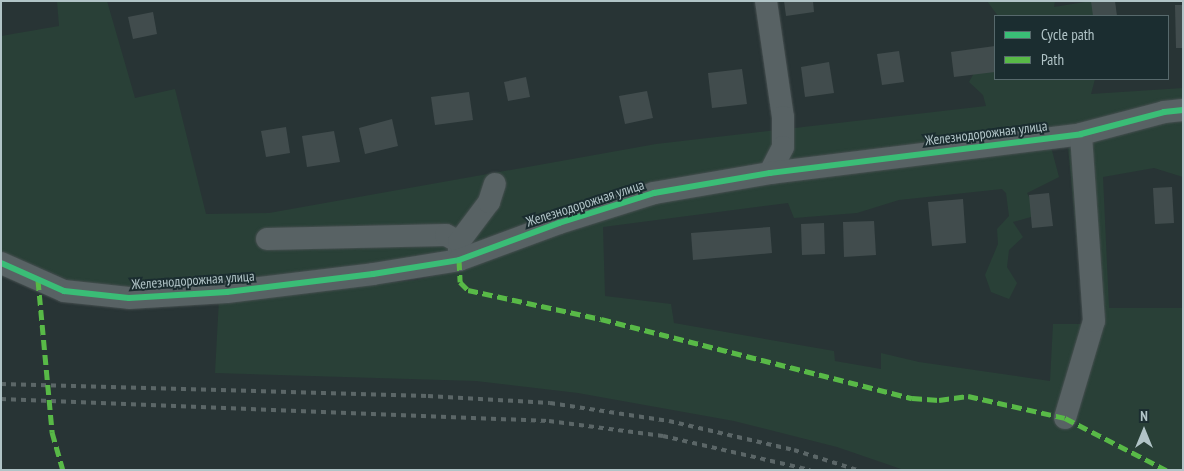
<!DOCTYPE html>
<html>
<head>
<meta charset="utf-8">
<style>
	body { margin:0 }
	#map { position:relative; width:1184px; height:471px; overflow:hidden; background:#283435; font-family:"PT Sans Narrow",sans-serif }
	div>[style] { position:absolute }
	[style*='--x'] { left:calc(var(--x)*1px); top:calc(var(--y)*1px); width:calc(var(--w)*1px); rotate:calc(var(--a)*1deg) }
	.green>* { inset:0; background:#294037 }
	.building>* { inset:0; background:#414c4d }
	.roads { filter:drop-shadow(0 0 1px #464f50) drop-shadow(0 0 1px #464f50) }
	.minor>* { height:22px; margin:-11px; padding:0 11px; transform-origin:11px; border-radius:11px; background:#586264 }
	.rail>* { height:4px; margin-top:-2px; transform-origin:0; background:repeating-linear-gradient(90deg,#5b6667 0 5px,transparent 0 10px) }
	.quiet>* { height:5px; margin-top:-2.5px; transform-origin:0; background:repeating-linear-gradient(90deg,#58b947 0 10px,transparent 0 15px) }
	.cycleway>* { height:6px; margin:-3px; padding:0 3px; transform-origin:3px; border-radius:3px; background:#3abd76 }
	span { translate:-50% -50%; white-space:nowrap; text-align:center; line-height:1.15; -webkit-text-stroke:4px #1b2d30; paint-order:stroke }
	.street-label { font-size:14px; color:#b1c4c7 }
	.frame { position:absolute; inset:0; border:2px solid #b1c4c7; pointer-events:none }
	.legend { position:absolute; left:994px; top:15px; width:175px; height:65px; box-sizing:border-box; background:#1b2d30; border:1px solid #57696c; margin:0; padding:6px 9px; list-style:none; font-size:15px; color:#b1c4c7 }
	.legend li { display:flex; align-items:center; gap:10px; height:25px }
	.legend b { width:25px; border:1px solid #57696c }
	.north { position:absolute; left:1119px; top:406px; width:50px; height:50px; -webkit-text-stroke:4px #1b2d30; paint-order:stroke; rotate:0deg; font-size:14px; font-weight:700; line-height:20px; text-align:center; color:#b1c4c7 }
	.north::after { content:''; display:block; margin:auto; width:18px; height:22px; background:#b1c4c7; clip-path:polygon(50% 0,100% 100%,50% 72%,0 100%) }
</style>
</head>
<body>
<div id="map">
	<div class="green">
		<div style="clip-path:polygon(57px 1px,107px 1px,135px 98px,175px 89px,206px 214px,269px 213px,656px 144px,986px 106px,983px 95px,969px 82px,978px 66px,995px 64px,995px 79px,1095px 79px,1091px 94px,1183px 88px,1183px 101px,1060px 130px,768px 169px,655px 189px,591px 209px,603px 218px,657px 202px,771px 181px,1051px 147px,1059px 177px,1027px 193px,1035px 209px,1031px 217px,1013px 222px,1023px 237px,1009px 250px,1007px 267px,1017px 283px,1009px 299px,991px 292px,985px 275px,998px 244px,997px 229px,1009px 216px,1006px 193px,1002px 189px,899px 200px,857px 213px,794px 218px,788px 203px,603px 227px,605px 296px,671px 304px,674px 323px,834px 351px,835px 361px,881px 369px,881px 353px,919px 362px,1050px 381px,1053px 324px,1085px 324px,1068px 148px,1183px 115px,1183px 177px,1154px 168px,1103px 177px,1109px 308px,1183px 308px,1183px 470px,904px 470px,837px 447px,734px 421px,578px 393px,476px 381px,215px 373px,219px 299px,417px 280px,470px 266px,553px 234px,563px 218px,461px 255px,293px 279px,135px 293px,73px 282px,1px 252px,1px 36px,59px 26px)"></div>
		<div style="clip-path:polygon(987px 1px,1055px 1px,1054px 7px,1091px 1px,1099px 8px,1099px 16px,998px 16px)"></div>
	</div>
	<div class="building">
		<div style="clip-path:polygon(784px 1px,813px 1px,814px 12px,786px 16px)"></div>
		<div style="clip-path:polygon(1091px 1px,1115px 1px,1117px 16px,1093px 16px)"></div>
		<div style="clip-path:polygon(1175px 5px,1183px 5px,1183px 48px,1176px 48px)"></div>
		<div style="clip-path:polygon(153px 12px,157px 34px,133px 39px,128px 17px)"></div>
		<div style="clip-path:polygon(995px 46px,995px 72px,954px 77px,951px 52px)"></div>
		<div style="clip-path:polygon(899px 51px,904px 82px,882px 85px,877px 54px)"></div>
		<div style="clip-path:polygon(829px 62px,834px 93px,805px 97px,801px 67px)"></div>
		<div style="clip-path:polygon(742px 69px,747px 104px,712px 108px,708px 73px)"></div>
		<div style="clip-path:polygon(526px 77px,530px 97px,508px 101px,504px 82px)"></div>
		<div style="clip-path:polygon(647px 91px,653px 118px,625px 124px,619px 96px)"></div>
		<div style="clip-path:polygon(469px 92px,473px 120px,435px 125px,431px 97px)"></div>
		<div style="clip-path:polygon(392px 119px,398px 146px,365px 154px,359px 128px)"></div>
		<div style="clip-path:polygon(286px 127px,290px 153px,266px 157px,261px 131px)"></div>
		<div style="clip-path:polygon(334px 131px,340px 162px,307px 167px,302px 136px)"></div>
		<div style="clip-path:polygon(1172px 187px,1174px 223px,1155px 224px,1153px 188px)"></div>
		<div style="clip-path:polygon(1049px 193px,1053px 226px,1032px 228px,1029px 195px)"></div>
		<div style="clip-path:polygon(963px 199px,966px 243px,932px 246px,928px 202px)"></div>
		<div style="clip-path:polygon(874px 221px,876px 255px,844px 257px,843px 222px)"></div>
		<div style="clip-path:polygon(824px 223px,825px 254px,802px 255px,801px 224px)"></div>
		<div style="clip-path:polygon(770px 227px,772px 253px,693px 260px,691px 233px)"></div>
	</div>
	<div class="roads">
		<div class="minor">
			<div style="--x:766;--y:1;--w:117;--a:81.7"></div>
			<div style="--x:783;--y:117;--w:30;--a:90"></div>
			<div style="--x:783;--y:147;--w:29;--a:117"></div>
			<div style="--x:267;--y:239;--w:179;--a:-1.3"></div>
			<div style="--x:446;--y:235;--w:15;--a:28"></div>
			<div style="--x:459;--y:242;--w:18;--a:90"></div>
			<div style="--x:459;--y:242;--w:50;--a:-53.1"></div>
			<div style="--x:489;--y:202;--w:19;--a:-72"></div>
			<div style="--x:1;--y:263;--w:69;--a:24"></div>
			<div style="--x:64;--y:291;--w:65;--a:6.1"></div>
			<div style="--x:129;--y:298;--w:98;--a:-3.5"></div>
			<div style="--x:227;--y:292;--w:147;--a:-7"></div>
			<div style="--x:373;--y:274;--w:87;--a:-9.2"></div>
			<div style="--x:459;--y:260;--w:107;--a:-20.3"></div>
			<div style="--x:559;--y:223;--w:100;--a:-17.5"></div>
			<div style="--x:654;--y:193;--w:118;--a:-9.8"></div>
			<div style="--x:770;--y:173;--w:313;--a:-7.1"></div>
			<div style="--x:1081;--y:134;--w:86;--a:-14.8"></div>
			<div style="--x:1164;--y:112;--w:19;--a:-6"></div>
			<div style="--x:1065;--y:418;--w:101;--a:-73.4"></div>
			<div style="--x:1094;--y:321;--w:187;--a:-94"></div>
		</div>
	</div>
	<div class="rail">
		<div style="--x:1;--y:384;--w:427;--a:1.6"></div>
		<div style="--x:428;--y:396;--w:122;--a:3.3"></div>
		<div style="--x:550;--y:403;--w:120;--a:8.6"></div>
		<div style="--x:669;--y:421;--w:128;--a:13.1"></div>
		<div style="--x:794;--y:450;--w:66;--a:17.6"></div>
		<div style="--x:1;--y:399;--w:548;--a:2.3"></div>
		<div style="--x:549;--y:421;--w:115;--a:7.5"></div>
		<div style="--x:663;--y:436;--w:151;--a:13"></div>
	</div>
	<div class="quiet">
		<div style="--x:459;--y:260;--w:22;--a:87"></div>
		<div style="--x:460;--y:282;--w:11;--a:45"></div>
		<div style="--x:468;--y:290;--w:136;--a:12.3"></div>
		<div style="--x:601;--y:319;--w:321;--a:14.3"></div>
		<div style="--x:912;--y:398;--w:27;--a:4"></div>
		<div style="--x:939;--y:400;--w:29;--a:-8"></div>
		<div style="--x:968;--y:396;--w:99;--a:12.8"></div>
		<div style="--x:1065;--y:418;--w:114;--a:27.2"></div>
		<div style="--x:38;--y:280;--w:153;--a:84.7"></div>
		<div style="--x:52;--y:432;--w:40;--a:74"></div>
	</div>
	<div class="cycleway">
		<div style="--x:1;--y:263;--w:69;--a:24"></div>
		<div style="--x:64;--y:291;--w:65;--a:6.1"></div>
		<div style="--x:129;--y:298;--w:98;--a:-3.5"></div>
		<div style="--x:227;--y:292;--w:147;--a:-7"></div>
		<div style="--x:373;--y:274;--w:87;--a:-9.2"></div>
		<div style="--x:459;--y:260;--w:107;--a:-20.3"></div>
		<div style="--x:559;--y:223;--w:100;--a:-17.5"></div>
		<div style="--x:654;--y:193;--w:118;--a:-9.8"></div>
		<div style="--x:770;--y:173;--w:313;--a:-7.1"></div>
		<div style="--x:1081;--y:134;--w:86;--a:-14.8"></div>
		<div style="--x:1164;--y:112;--w:19;--a:-6"></div>
	</div>
	<div class="street-label">
		<span style="left:986px;top:133px;rotate:-7deg">Железнодорожная улица</span>
		<span style="left:585px;top:203px;rotate:-18deg">Железнодорожная улица</span>
		<span style="left:193px;top:280px;rotate:-4deg">Железнодорожная улица</span>
	</div>
	<div class="frame"></div>
	<ul class="legend">
	<li><b style="height:6px;background:#3abd76"></b>Cycle path</li>
	<li><b style="height:6px;background:#58b947"></b>Path</li>
	</ul>
	<div class="north">N</div>
</div>
</body>
</html>
